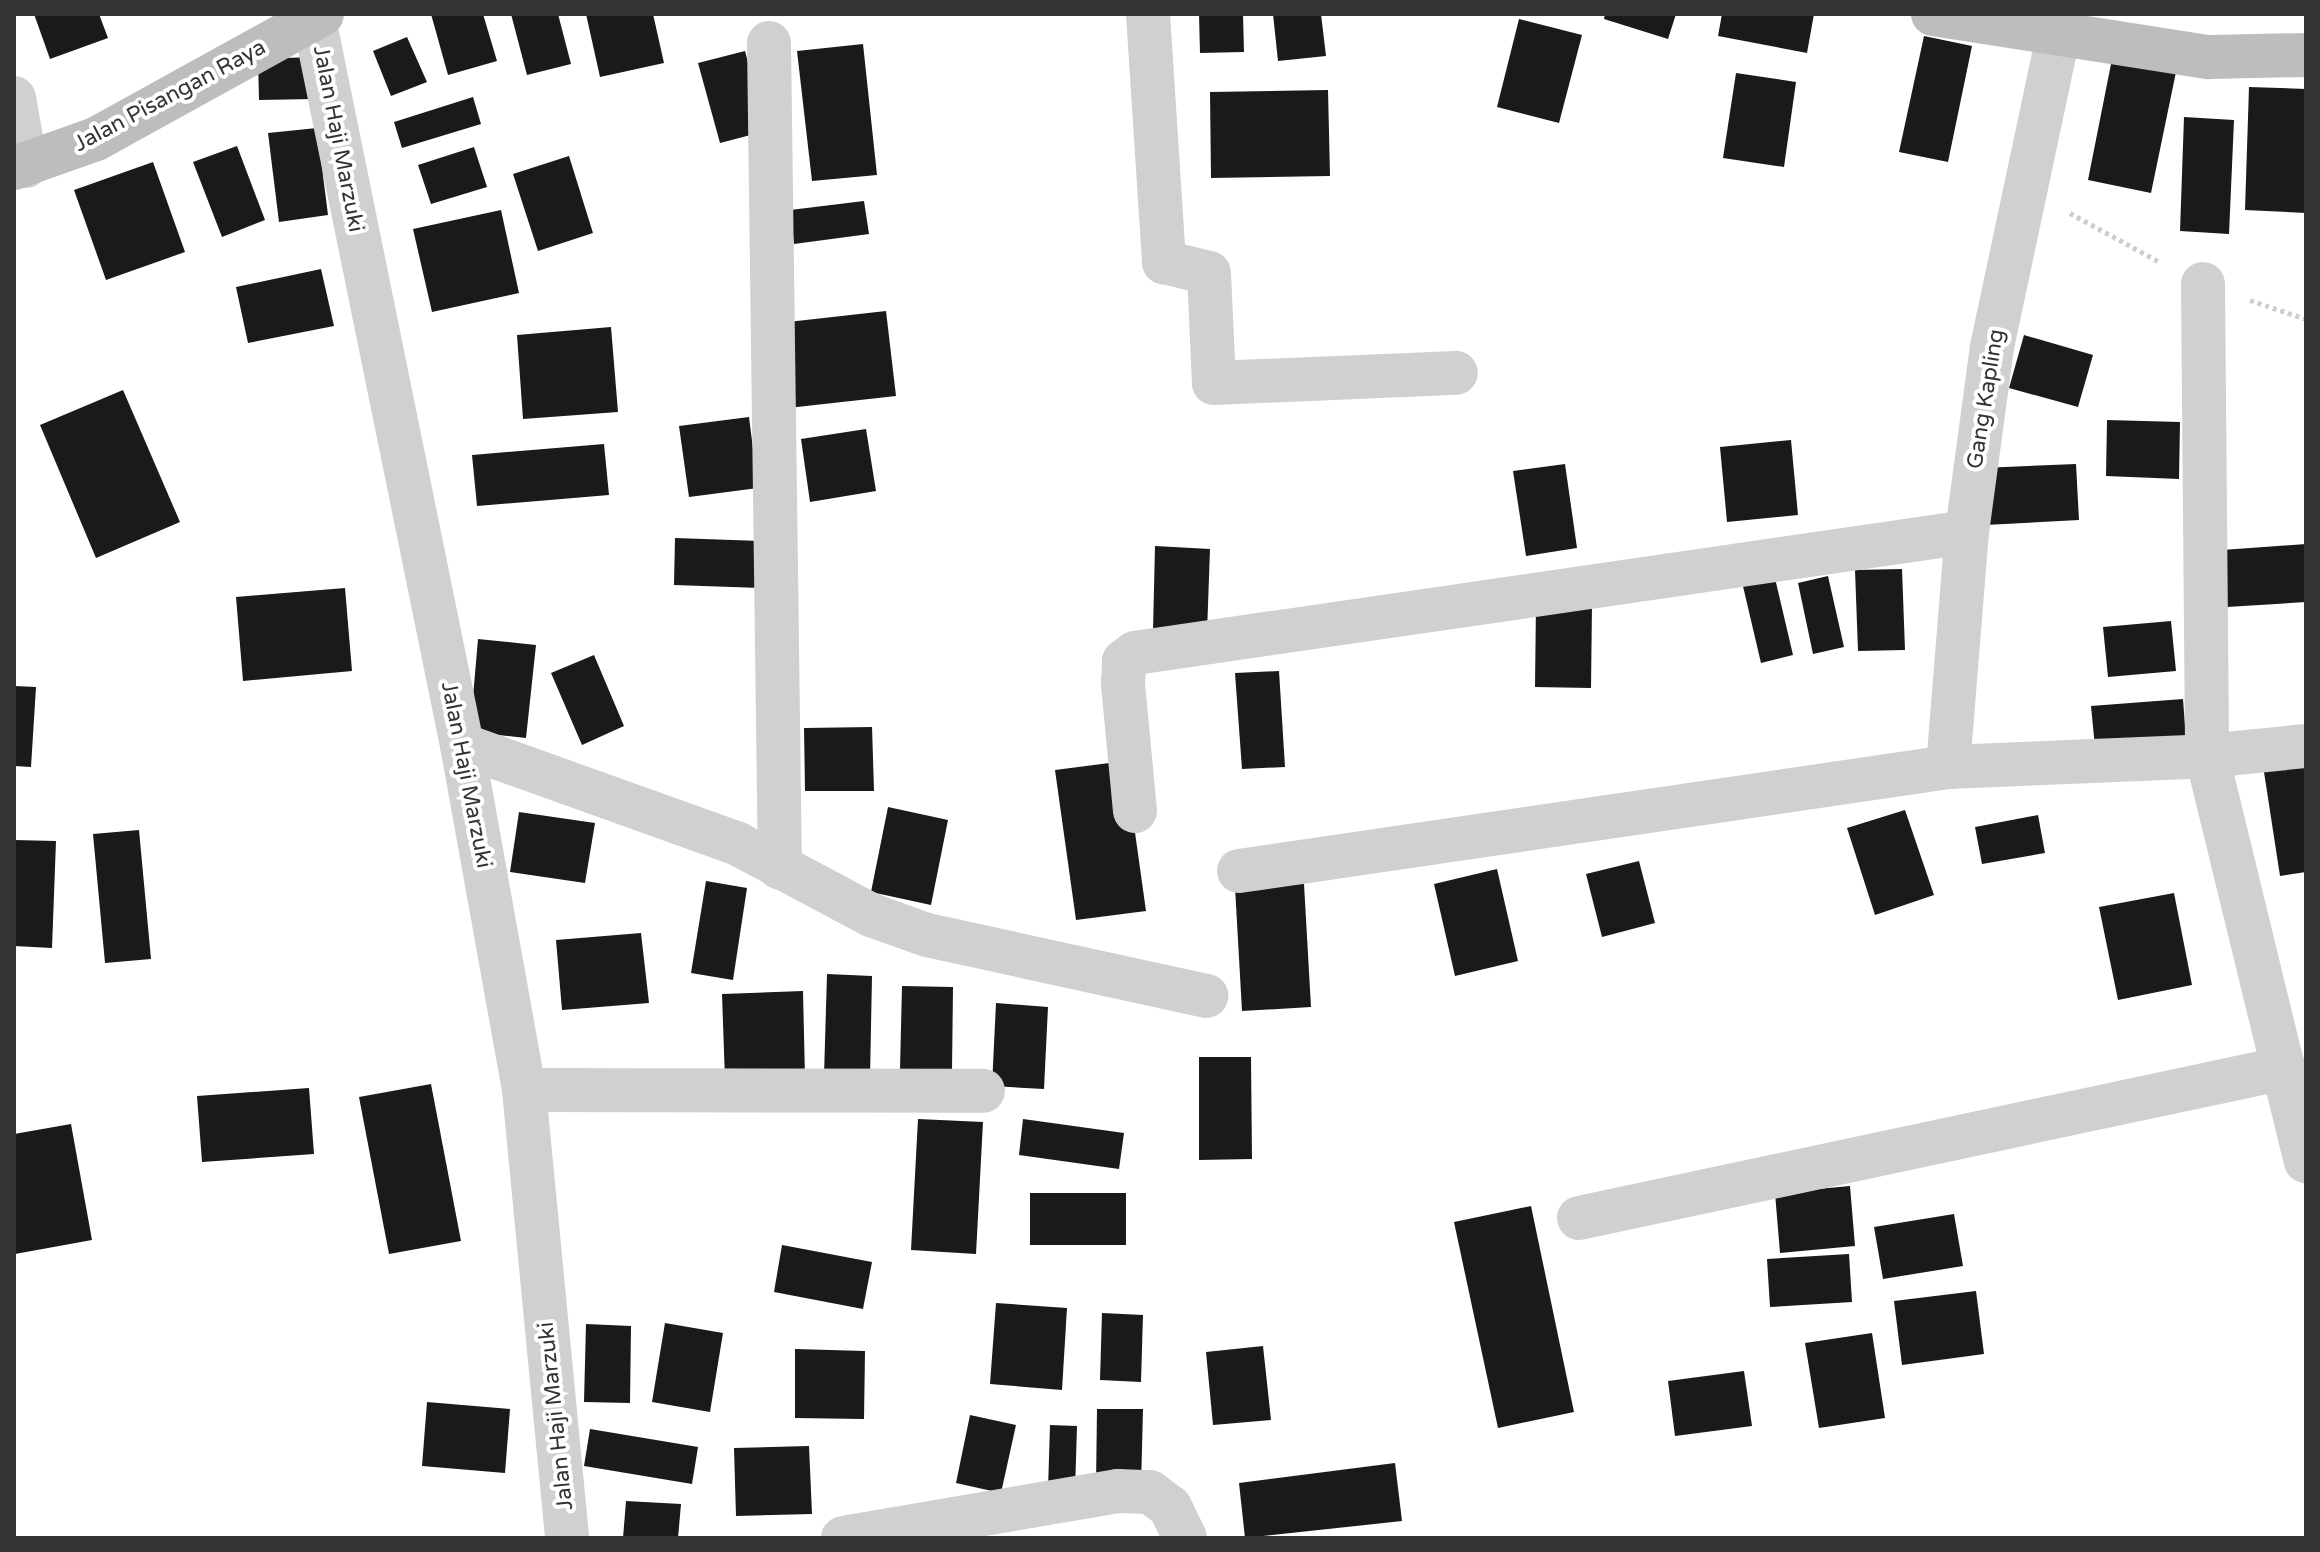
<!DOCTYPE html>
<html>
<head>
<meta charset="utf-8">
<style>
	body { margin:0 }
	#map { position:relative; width:2320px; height:1552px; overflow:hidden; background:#fff; font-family:"Varela Round",sans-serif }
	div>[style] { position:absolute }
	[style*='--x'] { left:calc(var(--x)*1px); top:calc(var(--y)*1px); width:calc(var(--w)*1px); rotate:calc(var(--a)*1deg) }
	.building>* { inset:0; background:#1a1a1a }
	.path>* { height:5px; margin-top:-2.5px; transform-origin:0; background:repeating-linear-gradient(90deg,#cdcdcd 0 4px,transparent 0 8px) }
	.street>* { height:44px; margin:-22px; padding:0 22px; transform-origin:22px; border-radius:22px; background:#d0d0d0 }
	.secondary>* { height:44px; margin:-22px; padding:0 22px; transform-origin:22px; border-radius:22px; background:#bdbdbd }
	span { translate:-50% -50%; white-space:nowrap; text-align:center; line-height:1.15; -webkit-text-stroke:8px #fff; paint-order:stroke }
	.street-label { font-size:22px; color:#333 }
	.frame { position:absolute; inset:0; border:16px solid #333; pointer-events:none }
</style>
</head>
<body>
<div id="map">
	<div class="building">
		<div style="clip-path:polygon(34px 14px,99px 14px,108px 38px,50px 59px)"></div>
		<div style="clip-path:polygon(431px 14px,483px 14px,497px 61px,448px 75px)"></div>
		<div style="clip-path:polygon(511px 14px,558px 14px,571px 64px,527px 75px)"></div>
		<div style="clip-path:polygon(586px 14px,653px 14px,664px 63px,600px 77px)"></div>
		<div style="clip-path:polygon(1199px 14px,1243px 14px,1244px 52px,1200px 53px)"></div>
		<div style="clip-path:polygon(1273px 14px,1321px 14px,1326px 56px,1278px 61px)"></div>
		<div style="clip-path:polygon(1605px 14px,1676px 14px,1668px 39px,1604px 19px)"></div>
		<div style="clip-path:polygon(1722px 14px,1814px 14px,1807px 53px,1718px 36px)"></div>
		<div style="clip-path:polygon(1519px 19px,1582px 35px,1559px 123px,1497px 107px)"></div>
		<div style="clip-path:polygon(1924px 36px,1972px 46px,1948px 162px,1899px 152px)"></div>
		<div style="clip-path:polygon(407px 37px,427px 82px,391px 96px,373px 51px)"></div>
		<div style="clip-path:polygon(863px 44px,877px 175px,812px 181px,797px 51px)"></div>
		<div style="clip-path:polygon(745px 51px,766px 131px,720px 143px,698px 63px)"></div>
		<div style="clip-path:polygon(313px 57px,314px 99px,259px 100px,258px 59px)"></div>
		<div style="clip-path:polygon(2112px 59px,2176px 72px,2151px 193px,2088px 180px)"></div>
		<div style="clip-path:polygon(1736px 73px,1796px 82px,1784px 167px,1723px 158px)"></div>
		<div style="clip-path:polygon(2249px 87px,2306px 89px,2306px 213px,2245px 210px)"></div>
		<div style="clip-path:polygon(1328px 90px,1330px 176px,1211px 178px,1210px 92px)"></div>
		<div style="clip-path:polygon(473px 97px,481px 124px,402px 148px,394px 122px)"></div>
		<div style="clip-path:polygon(2184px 117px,2234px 120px,2229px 234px,2180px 231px)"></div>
		<div style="clip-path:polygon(317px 128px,328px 215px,279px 222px,268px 133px)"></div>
		<div style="clip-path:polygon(237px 146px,265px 220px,222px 237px,193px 162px)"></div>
		<div style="clip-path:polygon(474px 147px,487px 187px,431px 204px,418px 165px)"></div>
		<div style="clip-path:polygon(569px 156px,593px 233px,538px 251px,513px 174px)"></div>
		<div style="clip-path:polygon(153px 162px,185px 252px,106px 280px,74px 190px)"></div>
		<div style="clip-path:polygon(864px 201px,869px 234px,794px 244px,790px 210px)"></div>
		<div style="clip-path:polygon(501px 210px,519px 293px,432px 312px,413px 229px)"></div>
		<div style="clip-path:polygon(321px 269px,334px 326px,248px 343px,236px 287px)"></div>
		<div style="clip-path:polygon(886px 311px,896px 396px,788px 408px,779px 323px)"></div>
		<div style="clip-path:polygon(611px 327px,618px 412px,523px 419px,517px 335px)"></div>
		<div style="clip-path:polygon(2024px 335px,2093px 355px,2078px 407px,2009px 388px)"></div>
		<div style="clip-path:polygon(123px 390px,180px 522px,96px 558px,40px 425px)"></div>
		<div style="clip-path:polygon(749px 417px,758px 488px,689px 497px,679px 426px)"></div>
		<div style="clip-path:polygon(2107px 420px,2180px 422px,2179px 479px,2106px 476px)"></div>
		<div style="clip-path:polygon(866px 429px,876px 491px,810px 502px,801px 439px)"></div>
		<div style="clip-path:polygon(1791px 440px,1798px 515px,1727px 522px,1720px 447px)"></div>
		<div style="clip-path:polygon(604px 444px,609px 495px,477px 506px,472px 455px)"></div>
		<div style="clip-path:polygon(1565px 464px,1577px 548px,1526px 556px,1513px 471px)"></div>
		<div style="clip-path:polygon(2076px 464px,2079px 520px,1985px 525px,1981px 468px)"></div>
		<div style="clip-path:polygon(675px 538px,761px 541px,761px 588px,674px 585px)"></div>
		<div style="clip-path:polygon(2306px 544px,2306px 602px,2227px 607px,2222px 550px)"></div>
		<div style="clip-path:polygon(1155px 546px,1210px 549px,1207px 633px,1153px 631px)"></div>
		<div style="clip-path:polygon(1902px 569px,1905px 650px,1858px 651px,1855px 570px)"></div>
		<div style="clip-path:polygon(1774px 574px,1793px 655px,1761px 663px,1742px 582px)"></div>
		<div style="clip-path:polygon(1828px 576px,1844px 647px,1813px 654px,1798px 583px)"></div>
		<div style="clip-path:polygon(345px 588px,352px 671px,243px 681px,236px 597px)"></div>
		<div style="clip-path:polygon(1536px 603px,1592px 604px,1591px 688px,1535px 687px)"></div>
		<div style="clip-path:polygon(2171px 621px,2176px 671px,2108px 677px,2103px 627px)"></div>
		<div style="clip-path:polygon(478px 639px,536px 645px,526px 738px,470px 732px)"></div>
		<div style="clip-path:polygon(594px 655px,624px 726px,582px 745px,551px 673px)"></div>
		<div style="clip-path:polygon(1279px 671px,1285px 767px,1242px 769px,1235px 673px)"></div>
		<div style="clip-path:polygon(14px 686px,36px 687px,31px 767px,14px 766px)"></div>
		<div style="clip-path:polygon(2183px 699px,2186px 739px,2095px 747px,2091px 706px)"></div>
		<div style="clip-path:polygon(872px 727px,874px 791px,805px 791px,804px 728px)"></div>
		<div style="clip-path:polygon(1125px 761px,1146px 911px,1076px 920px,1055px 770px)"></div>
		<div style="clip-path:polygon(2306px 766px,2306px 872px,2280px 876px,2264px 772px)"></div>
		<div style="clip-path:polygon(888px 807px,948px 820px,931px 905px,871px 892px)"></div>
		<div style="clip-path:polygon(1905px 810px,1934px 895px,1875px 915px,1847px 828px)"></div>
		<div style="clip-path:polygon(519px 812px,595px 823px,585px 883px,510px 872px)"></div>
		<div style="clip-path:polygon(2038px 815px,2045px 853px,1982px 864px,1975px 827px)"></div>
		<div style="clip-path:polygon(139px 830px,151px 959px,105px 963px,93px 834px)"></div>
		<div style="clip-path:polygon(14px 840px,56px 841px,52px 948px,14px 946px)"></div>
		<div style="clip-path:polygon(1639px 861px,1655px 923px,1602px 937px,1586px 874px)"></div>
		<div style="clip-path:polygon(1497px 869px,1518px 961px,1455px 976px,1434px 884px)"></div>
		<div style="clip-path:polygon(706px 881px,747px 888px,733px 980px,691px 973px)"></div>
		<div style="clip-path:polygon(1304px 884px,1311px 1007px,1242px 1011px,1235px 887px)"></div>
		<div style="clip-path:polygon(2174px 893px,2192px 985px,2118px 1000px,2099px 907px)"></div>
		<div style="clip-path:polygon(641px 933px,649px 1003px,562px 1010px,556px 940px)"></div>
		<div style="clip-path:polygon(827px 974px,872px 976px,870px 1078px,824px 1076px)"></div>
		<div style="clip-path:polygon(902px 986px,953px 987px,952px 1071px,900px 1070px)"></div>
		<div style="clip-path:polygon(803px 991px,805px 1078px,725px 1080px,722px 994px)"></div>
		<div style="clip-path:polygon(996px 1003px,1048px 1007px,1044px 1089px,992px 1086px)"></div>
		<div style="clip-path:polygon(1199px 1057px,1251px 1057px,1252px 1159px,1199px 1160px)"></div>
		<div style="clip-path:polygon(431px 1084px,461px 1241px,389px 1254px,359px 1097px)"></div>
		<div style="clip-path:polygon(309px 1088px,314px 1154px,202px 1162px,197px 1096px)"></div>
		<div style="clip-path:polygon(918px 1119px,983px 1122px,976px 1254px,911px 1250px)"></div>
		<div style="clip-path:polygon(1023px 1119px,1124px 1133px,1119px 1169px,1019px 1155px)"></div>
		<div style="clip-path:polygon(71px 1124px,92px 1240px,15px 1254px,14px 1134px)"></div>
		<div style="clip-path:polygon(1850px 1186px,1855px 1246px,1780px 1253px,1775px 1193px)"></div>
		<div style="clip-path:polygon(1030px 1193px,1126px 1193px,1126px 1245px,1030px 1245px)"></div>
		<div style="clip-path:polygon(1531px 1206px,1574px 1412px,1498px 1428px,1454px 1222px)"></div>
		<div style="clip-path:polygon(1954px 1214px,1963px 1266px,1883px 1279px,1874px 1227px)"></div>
		<div style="clip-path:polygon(782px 1245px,872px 1262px,863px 1309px,774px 1292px)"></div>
		<div style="clip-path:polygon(1849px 1254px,1852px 1302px,1770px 1307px,1767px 1259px)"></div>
		<div style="clip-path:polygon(1976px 1291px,1984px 1354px,1902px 1365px,1894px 1301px)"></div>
		<div style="clip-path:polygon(996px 1303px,1067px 1308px,1062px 1390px,990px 1384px)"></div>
		<div style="clip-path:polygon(1102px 1313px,1143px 1315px,1141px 1382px,1100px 1380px)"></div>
		<div style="clip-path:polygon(665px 1323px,723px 1333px,710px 1412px,652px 1402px)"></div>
		<div style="clip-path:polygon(586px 1324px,631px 1326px,630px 1403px,584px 1402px)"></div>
		<div style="clip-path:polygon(1872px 1333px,1885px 1418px,1819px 1428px,1805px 1343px)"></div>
		<div style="clip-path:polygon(1263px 1346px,1271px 1420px,1213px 1425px,1206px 1352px)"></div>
		<div style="clip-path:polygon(795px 1349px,865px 1351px,864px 1419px,795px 1418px)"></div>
		<div style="clip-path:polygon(1744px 1371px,1752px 1426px,1675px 1436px,1668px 1381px)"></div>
		<div style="clip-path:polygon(427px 1402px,510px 1409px,505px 1473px,422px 1466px)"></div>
		<div style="clip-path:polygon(1097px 1409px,1143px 1409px,1141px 1487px,1096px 1485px)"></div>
		<div style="clip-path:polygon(970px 1415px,1016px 1425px,1001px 1493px,956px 1483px)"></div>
		<div style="clip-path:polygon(1050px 1425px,1077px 1426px,1075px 1491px,1048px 1490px)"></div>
		<div style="clip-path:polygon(590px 1429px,698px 1447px,692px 1484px,584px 1466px)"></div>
		<div style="clip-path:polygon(809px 1446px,812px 1514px,736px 1516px,734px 1448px)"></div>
		<div style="clip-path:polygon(1395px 1463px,1402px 1521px,1245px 1538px,1239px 1483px)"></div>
		<div style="clip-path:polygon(626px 1501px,681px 1504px,678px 1538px,623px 1538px)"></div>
	</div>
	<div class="path">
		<div style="--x:2070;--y:213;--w:102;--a:28.6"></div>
		<div style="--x:2250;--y:300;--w:59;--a:18.7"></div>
	</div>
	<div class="street">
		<div style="--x:1148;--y:14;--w:249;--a:86.3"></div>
		<div style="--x:1164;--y:262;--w:46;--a:13.7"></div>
		<div style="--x:1209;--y:273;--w:110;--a:87.4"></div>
		<div style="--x:1214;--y:383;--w:242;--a:-2.4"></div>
		<div style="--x:314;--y:19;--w:741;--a:78.48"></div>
		<div style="--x:462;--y:745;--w:351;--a:79.8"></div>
		<div style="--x:524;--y:1090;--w:450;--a:84.5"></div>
		<div style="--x:769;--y:43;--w:825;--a:89.24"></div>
		<div style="--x:14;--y:98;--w:69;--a:80"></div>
		<div style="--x:2203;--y:284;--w:472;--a:89.5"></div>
		<div style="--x:2207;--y:756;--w:417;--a:76.3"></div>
		<div style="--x:462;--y:745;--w:293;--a:19.7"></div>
		<div style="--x:738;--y:844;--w:151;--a:28.1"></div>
		<div style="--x:871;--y:915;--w:59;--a:19.7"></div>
		<div style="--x:927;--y:935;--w:286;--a:12.3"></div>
		<div style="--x:1948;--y:767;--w:236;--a:-85.4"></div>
		<div style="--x:1967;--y:532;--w:187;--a:-82.3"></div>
		<div style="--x:1992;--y:347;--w:317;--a:-78"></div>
		<div style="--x:1135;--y:811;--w:129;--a:-95.4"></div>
		<div style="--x:1123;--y:683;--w:22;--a:-87"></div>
		<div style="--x:1124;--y:661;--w:14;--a:-36"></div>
		<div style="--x:1135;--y:653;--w:841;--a:-8.27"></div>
		<div style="--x:1239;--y:871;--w:717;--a:-8.34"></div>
		<div style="--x:1948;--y:767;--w:259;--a:-2.4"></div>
		<div style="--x:2207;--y:756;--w:100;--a:-5.8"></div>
		<div style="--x:524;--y:1090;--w:459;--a:0.1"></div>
		<div style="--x:1579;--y:1218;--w:721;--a:-12.01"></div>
		<div style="--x:843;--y:1538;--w:279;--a:-9.7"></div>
		<div style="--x:1118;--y:1491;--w:32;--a:2"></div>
		<div style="--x:1150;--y:1492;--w:25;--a:37"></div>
		<div style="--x:1170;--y:1507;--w:34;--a:64"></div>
	</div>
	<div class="secondary">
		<div style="--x:1933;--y:14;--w:279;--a:8.9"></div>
		<div style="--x:2209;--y:57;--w:97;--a:-1.2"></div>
		<div style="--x:14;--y:168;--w:87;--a:-19.5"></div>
		<div style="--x:96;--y:139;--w:258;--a:-28.9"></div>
	</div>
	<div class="street-label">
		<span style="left:170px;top:96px;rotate:-28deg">Jalan Pisangan Raya</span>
		<span style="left:338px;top:139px;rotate:79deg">Jalan Haji Marzuki</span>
		<span style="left:1986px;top:399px;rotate:-81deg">Gang Kapling</span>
		<span style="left:466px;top:775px;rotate:79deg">Jalan Haji Marzuki</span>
		<span style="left:556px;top:1416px;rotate:-96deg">Jalan Haji Marzuki</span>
	</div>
	<div class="frame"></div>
</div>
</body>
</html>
